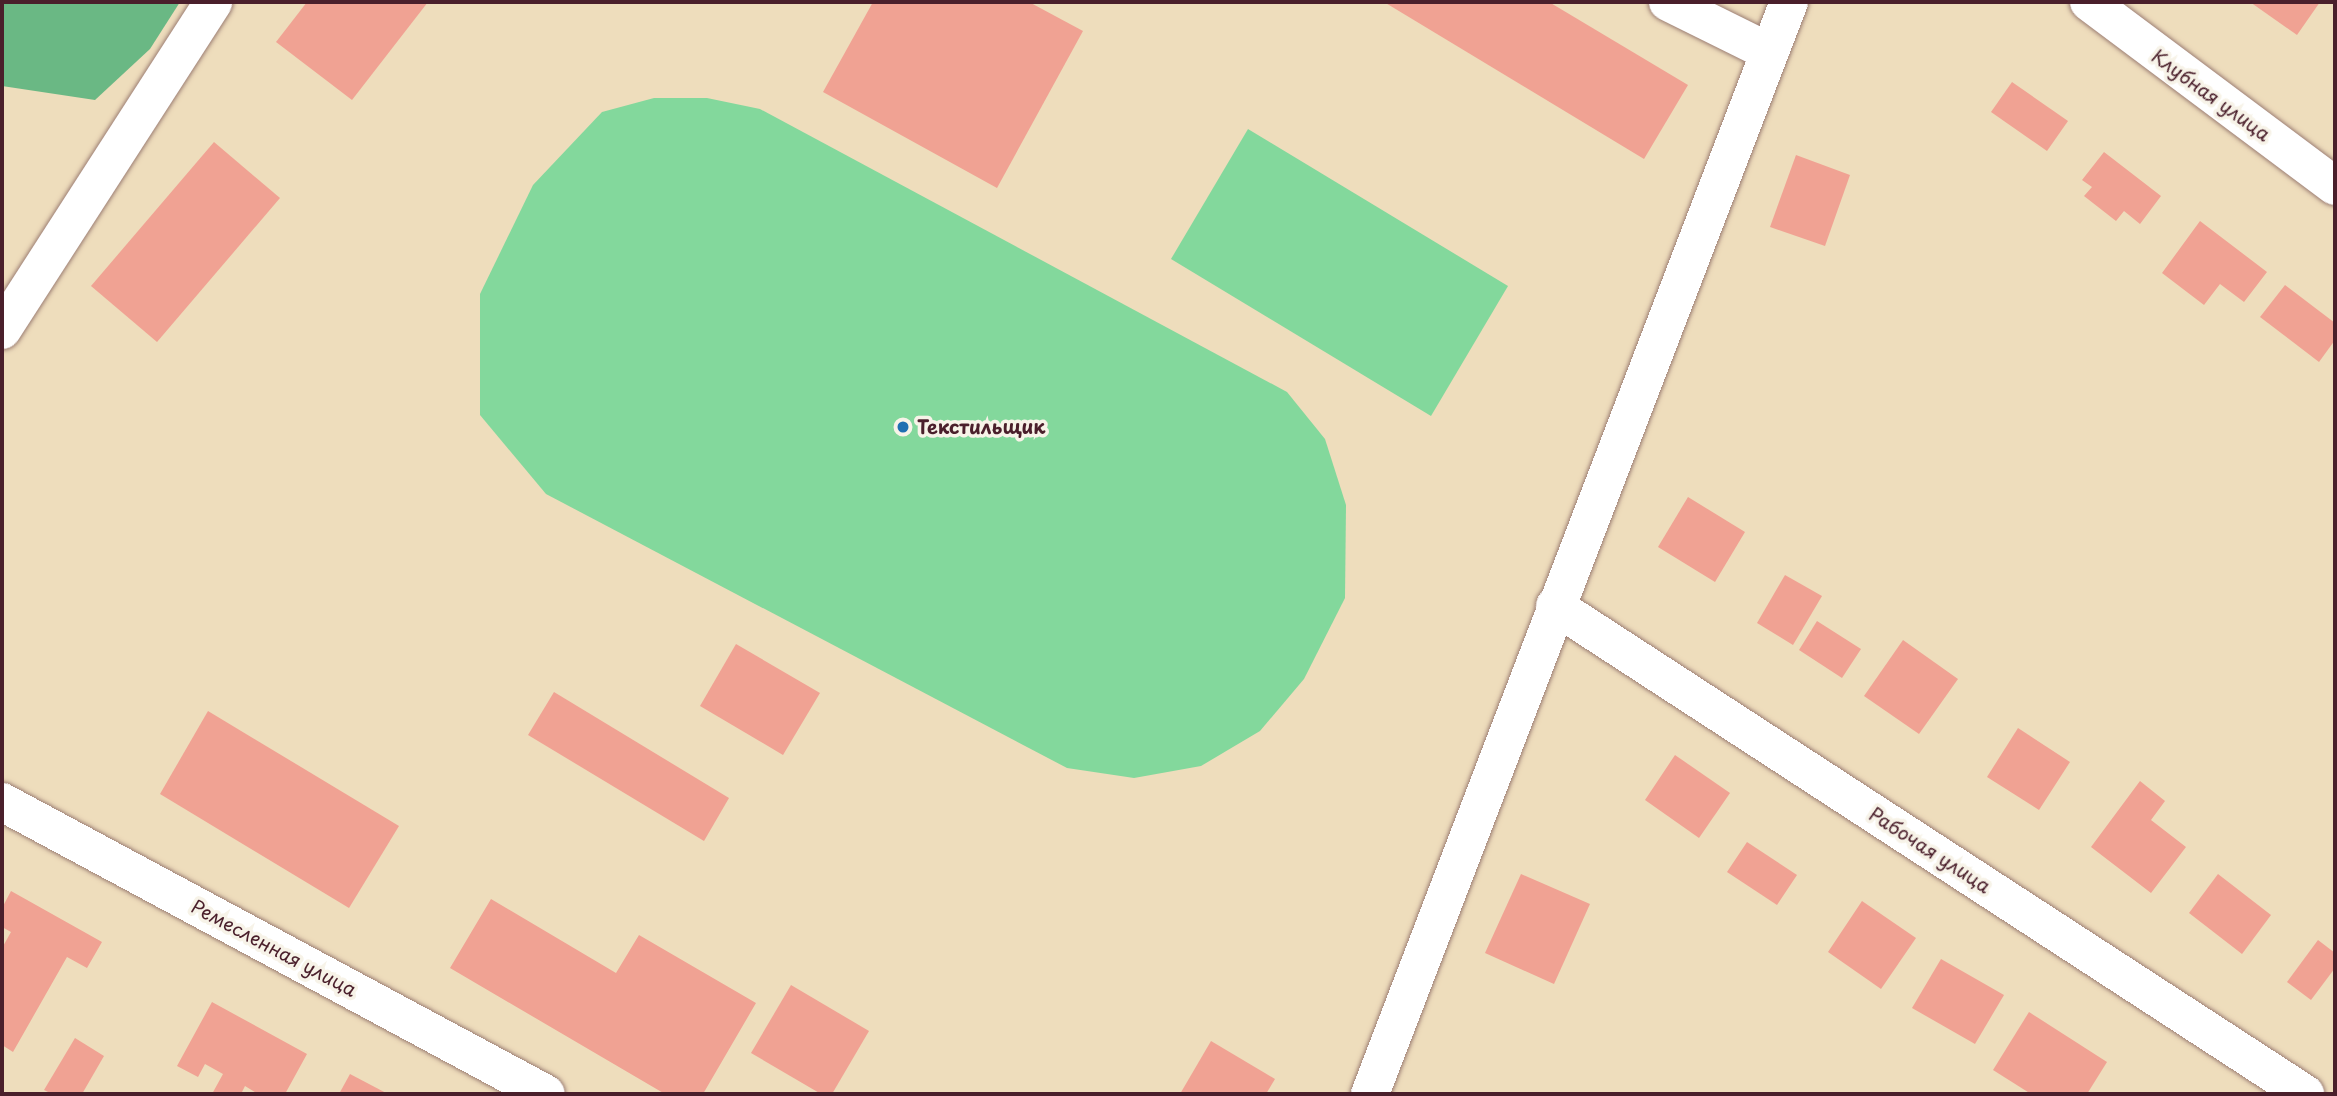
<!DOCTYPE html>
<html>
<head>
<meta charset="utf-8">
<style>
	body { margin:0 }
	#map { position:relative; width:2337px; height:1096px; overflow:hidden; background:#eeddbc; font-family:"Playpen Sans",sans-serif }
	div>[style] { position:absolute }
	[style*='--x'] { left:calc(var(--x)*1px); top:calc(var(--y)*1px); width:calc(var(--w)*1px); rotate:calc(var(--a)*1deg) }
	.green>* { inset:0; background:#83d89c }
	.forest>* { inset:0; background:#6ab884 }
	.building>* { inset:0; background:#f0a293 }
	.roads { filter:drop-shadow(0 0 2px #9c7e74) drop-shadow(0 0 2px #9c7e74) }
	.street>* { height:38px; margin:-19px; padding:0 19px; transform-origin:19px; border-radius:19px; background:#fff }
	.dots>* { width:19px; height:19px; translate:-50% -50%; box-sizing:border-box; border:4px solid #f7f3e8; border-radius:50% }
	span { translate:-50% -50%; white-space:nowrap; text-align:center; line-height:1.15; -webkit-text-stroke:7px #f7f3e8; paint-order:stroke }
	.street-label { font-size:19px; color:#4a1f2b }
	.poi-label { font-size:19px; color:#4a1f2b; font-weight:700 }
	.left { translate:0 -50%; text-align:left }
	.frame { position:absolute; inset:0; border:4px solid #4a1f2b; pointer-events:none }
</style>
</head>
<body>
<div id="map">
	<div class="green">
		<div style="clip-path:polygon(654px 98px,707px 98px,760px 109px,1287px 392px,1325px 439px,1346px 505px,1345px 598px,1304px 679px,1260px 731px,1201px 766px,1134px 778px,1067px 768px,546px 494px,480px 415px,480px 294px,533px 185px,602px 112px)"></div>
		<div style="clip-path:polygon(1248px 129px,1508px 286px,1431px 416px,1171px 259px)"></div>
	</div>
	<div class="forest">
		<div style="clip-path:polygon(2px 2px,180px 2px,150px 49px,95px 100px,2px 86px)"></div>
	</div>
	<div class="building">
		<div style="clip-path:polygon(307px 2px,428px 2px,352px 100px,276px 42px)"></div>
		<div style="clip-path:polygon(873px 2px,1029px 2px,1083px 31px,997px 188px,823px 92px)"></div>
		<div style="clip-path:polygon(1384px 2px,1549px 2px,1688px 85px,1644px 159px)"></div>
		<div style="clip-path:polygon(2250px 2px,2320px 2px,2297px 35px)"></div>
		<div style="clip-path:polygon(2012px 82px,2068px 121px,2047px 151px,1991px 112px)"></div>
		<div style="clip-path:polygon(214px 142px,280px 198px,157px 342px,91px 286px)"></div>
		<div style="clip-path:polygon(2104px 152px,2161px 196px,2140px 224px,2124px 211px,2116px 221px,2084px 196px,2092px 187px,2082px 180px)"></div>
		<div style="clip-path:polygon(1796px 155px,1850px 175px,1825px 246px,1770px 227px)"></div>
		<div style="clip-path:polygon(2200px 221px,2267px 272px,2244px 302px,2220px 284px,2204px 305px,2162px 273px)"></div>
		<div style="clip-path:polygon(2285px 285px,2335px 323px,2335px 340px,2319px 362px,2260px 317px)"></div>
		<div style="clip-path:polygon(1688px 497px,1745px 532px,1715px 582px,1658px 547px)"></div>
		<div style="clip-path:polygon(1785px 575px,1822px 596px,1793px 645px,1757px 623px)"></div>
		<div style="clip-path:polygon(1817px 621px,1861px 649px,1842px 678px,1799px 650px)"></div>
		<div style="clip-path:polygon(1903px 640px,1958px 679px,1919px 734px,1864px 696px)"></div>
		<div style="clip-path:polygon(736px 644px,820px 693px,783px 755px,700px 706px)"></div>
		<div style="clip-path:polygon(554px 692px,729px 798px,704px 841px,528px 735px)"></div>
		<div style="clip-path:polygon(208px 711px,399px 826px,349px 908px,160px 794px)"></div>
		<div style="clip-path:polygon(2018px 728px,2070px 762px,2039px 810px,1987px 777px)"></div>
		<div style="clip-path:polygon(1675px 755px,1730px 793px,1699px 838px,1645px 800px)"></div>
		<div style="clip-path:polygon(2140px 781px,2165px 801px,2151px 820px,2186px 847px,2151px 893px,2091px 847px)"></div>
		<div style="clip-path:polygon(1747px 842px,1797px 875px,1777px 905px,1727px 872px)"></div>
		<div style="clip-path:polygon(1521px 874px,1590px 904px,1554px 984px,1485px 953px)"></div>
		<div style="clip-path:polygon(2218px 874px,2271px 915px,2242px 954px,2189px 913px)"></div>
		<div style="clip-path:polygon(11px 891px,102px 942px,87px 968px,67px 957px,13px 1052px,2px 1045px,2px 948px,11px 932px,2px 927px,2px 908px)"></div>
		<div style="clip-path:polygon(491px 899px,616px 973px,639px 935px,756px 1003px,703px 1094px,665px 1094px,450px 968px)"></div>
		<div style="clip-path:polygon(1862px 901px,1916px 938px,1881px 989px,1828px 952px)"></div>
		<div style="clip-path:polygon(2318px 940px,2335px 953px,2335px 968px,2311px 1000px,2287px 982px)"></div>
		<div style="clip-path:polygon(1941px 959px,2004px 995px,1975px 1044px,1912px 1008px)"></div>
		<div style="clip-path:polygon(791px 985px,869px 1031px,832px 1094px,821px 1094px,751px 1053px)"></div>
		<div style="clip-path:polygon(212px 1002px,307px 1054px,285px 1094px,258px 1094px,245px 1086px,241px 1094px,212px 1094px,223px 1074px,205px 1064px,198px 1077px,177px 1066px)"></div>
		<div style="clip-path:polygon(2029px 1012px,2107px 1062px,2087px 1094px,2031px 1094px,1993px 1070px)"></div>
		<div style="clip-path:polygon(75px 1038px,104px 1056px,82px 1094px,52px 1094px,44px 1090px)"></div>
		<div style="clip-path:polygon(1211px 1041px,1275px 1079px,1266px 1094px,1180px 1094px)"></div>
		<div style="clip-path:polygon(350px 1074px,388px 1094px,339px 1094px)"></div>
	</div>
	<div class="roads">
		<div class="street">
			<div style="--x:1668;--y:2;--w:113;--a:26.3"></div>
			<div style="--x:2089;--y:2;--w:307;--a:36.8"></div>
			<div style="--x:2;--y:330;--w:390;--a:-57.2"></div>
			<div style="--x:1555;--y:606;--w:895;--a:33.05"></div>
			<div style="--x:2;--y:802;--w:617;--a:28.23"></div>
			<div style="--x:1370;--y:1094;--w:1170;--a:-69.01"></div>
		</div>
	</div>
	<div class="dots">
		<div style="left:903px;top:427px;background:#1f6fb2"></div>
	</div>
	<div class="street-label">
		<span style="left:2211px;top:95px;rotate:36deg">Клубная улица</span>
		<span style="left:1930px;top:850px;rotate:33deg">Рабочая улица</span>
		<span style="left:274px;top:948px;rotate:28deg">Ремесленная улица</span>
	</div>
	<div class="poi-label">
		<span class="left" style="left:917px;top:427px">Текстильщик</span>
	</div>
	<div class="frame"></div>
</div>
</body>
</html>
